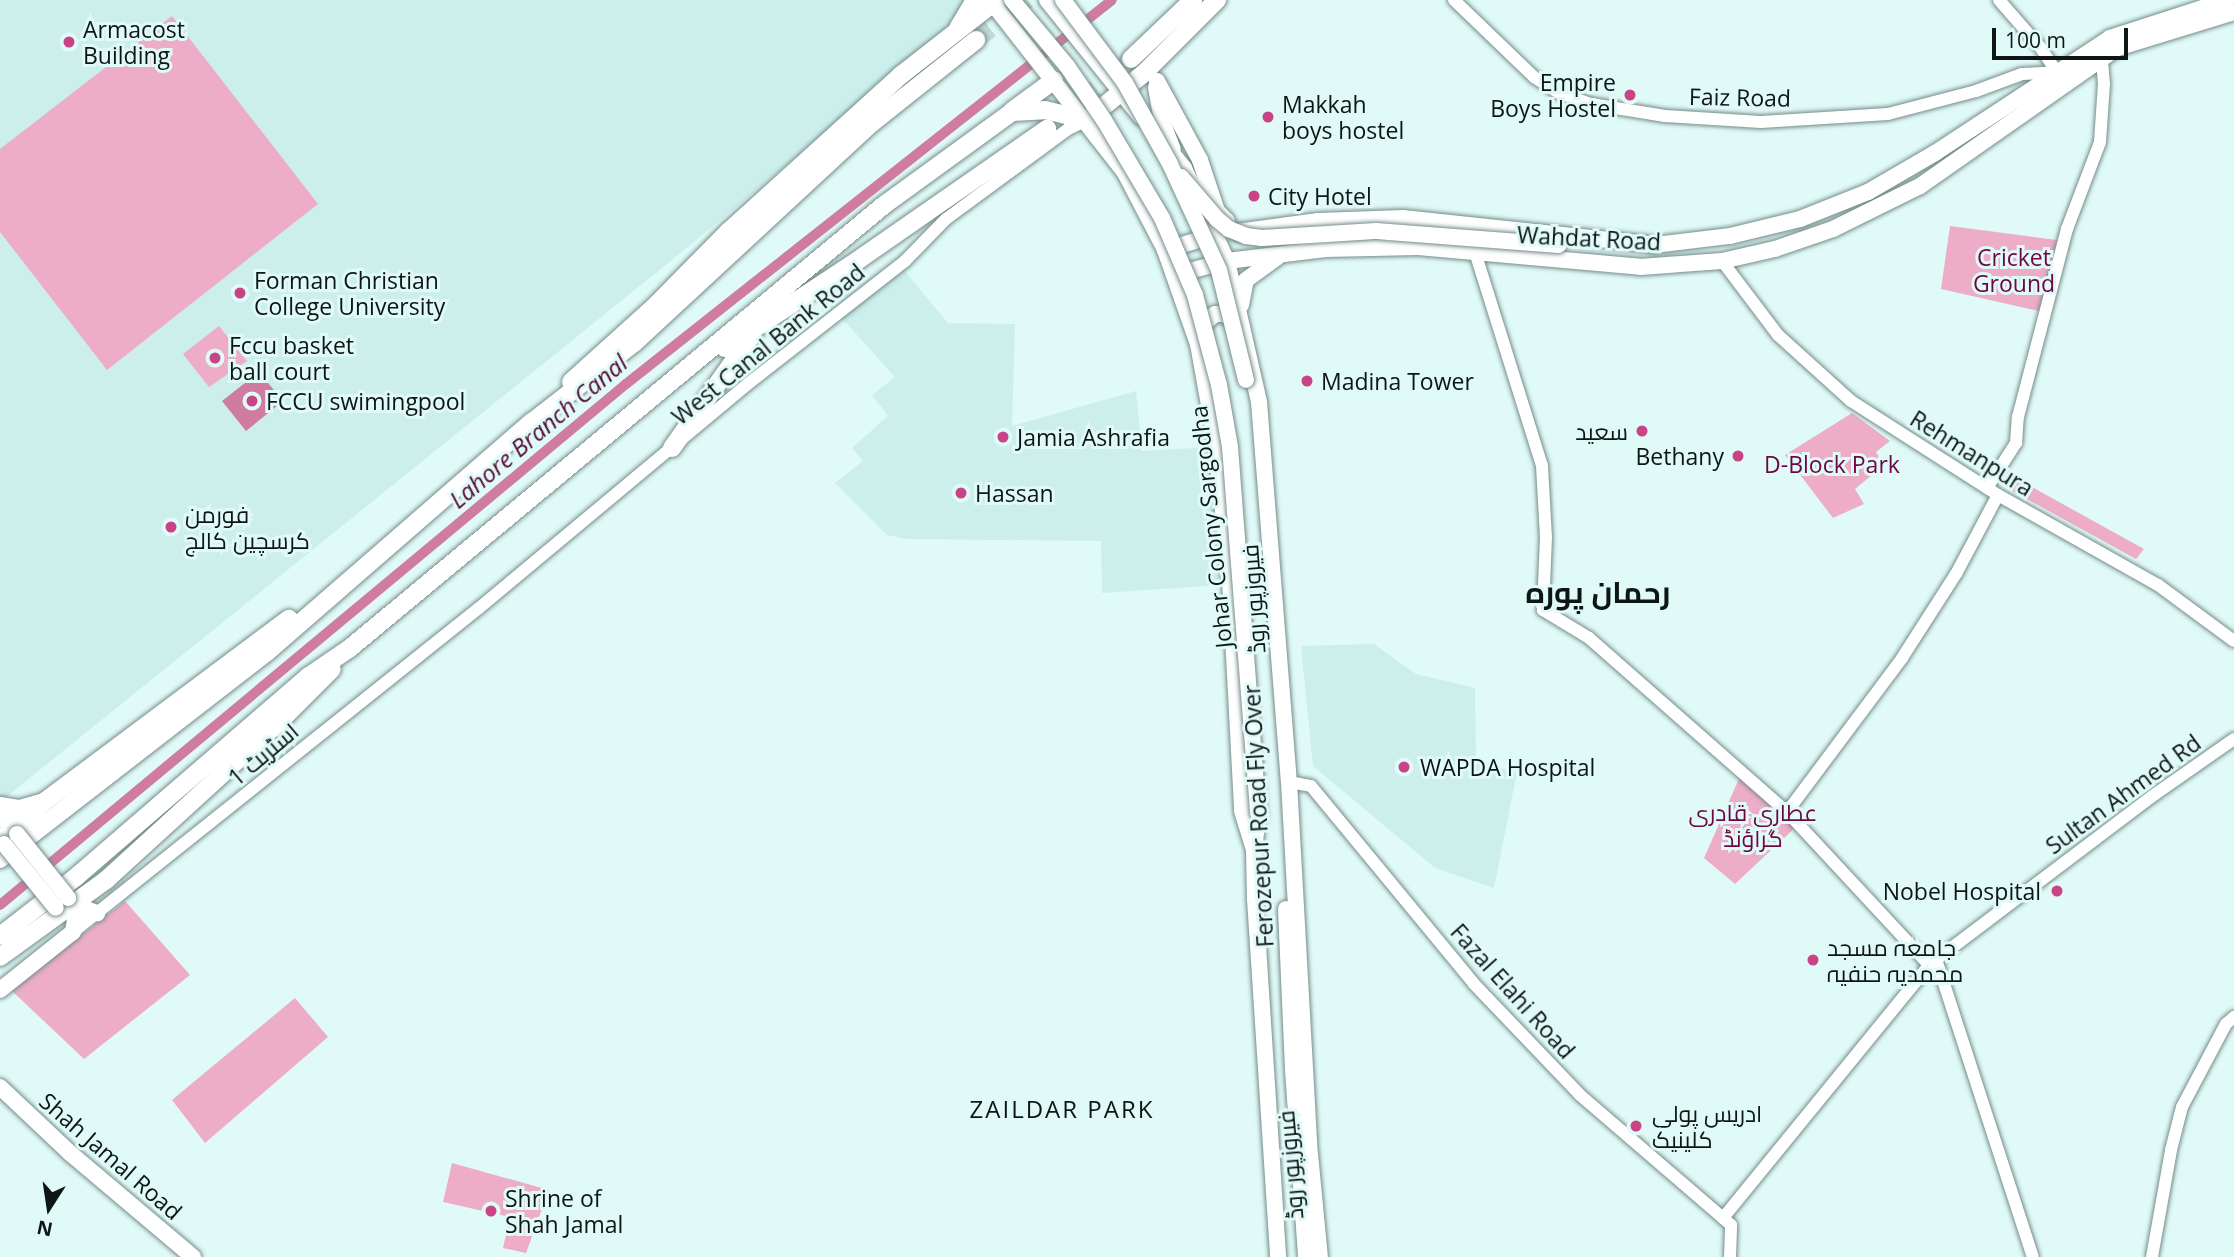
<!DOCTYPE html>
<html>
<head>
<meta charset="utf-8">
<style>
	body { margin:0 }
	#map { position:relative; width:2234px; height:1257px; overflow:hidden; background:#e0faf8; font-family:"Open Sans",Cairo,sans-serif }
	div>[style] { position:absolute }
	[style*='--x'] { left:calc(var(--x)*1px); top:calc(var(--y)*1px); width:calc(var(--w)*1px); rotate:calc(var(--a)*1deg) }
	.built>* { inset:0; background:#ccefec }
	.green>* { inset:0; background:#edadc7 }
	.water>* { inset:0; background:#cf7ca0 }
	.canal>* { height:10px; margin:-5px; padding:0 5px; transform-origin:5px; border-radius:5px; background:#cf7ca0 }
	.highway-tunnel>* { height:18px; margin-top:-9px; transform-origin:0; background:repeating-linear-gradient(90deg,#c0d8d6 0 18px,transparent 0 27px) }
	.roads { filter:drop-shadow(0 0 2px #758c8a) drop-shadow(0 0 2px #758c8a) }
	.minor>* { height:12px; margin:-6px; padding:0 6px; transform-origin:6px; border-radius:6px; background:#fff }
	.major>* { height:16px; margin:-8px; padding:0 8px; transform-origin:8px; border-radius:8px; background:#fff }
	.highway>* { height:18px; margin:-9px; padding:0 9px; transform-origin:9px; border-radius:9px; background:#fff }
	.bridges { filter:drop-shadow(0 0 2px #758c8a) drop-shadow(0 0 2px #758c8a) }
	.major-bridge>* { height:16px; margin:-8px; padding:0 8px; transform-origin:8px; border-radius:8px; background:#fff }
	.dots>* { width:19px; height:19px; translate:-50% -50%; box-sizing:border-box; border:4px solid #e0faf8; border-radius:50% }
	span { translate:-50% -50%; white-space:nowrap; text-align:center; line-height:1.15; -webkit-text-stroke:6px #e0faf8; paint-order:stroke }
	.poi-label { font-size:23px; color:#0d1615 }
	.left { translate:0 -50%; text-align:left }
	.right { translate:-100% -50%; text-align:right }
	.street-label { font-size:23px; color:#0d1615 }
	.park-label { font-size:23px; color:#6f0643 }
	.water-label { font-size:24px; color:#570a34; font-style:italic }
	.neighbourhood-label { font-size:24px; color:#0d1615; letter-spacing:2px }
	.district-label { font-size:30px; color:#0d1615; font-weight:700 }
	.north { position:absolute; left:14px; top:1173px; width:70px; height:70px; -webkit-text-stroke:5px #e0faf8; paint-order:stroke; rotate:192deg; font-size:19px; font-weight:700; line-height:28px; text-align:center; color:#0d1615 }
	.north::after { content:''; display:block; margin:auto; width:24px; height:32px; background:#0d1615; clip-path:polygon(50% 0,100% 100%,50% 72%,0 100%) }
	.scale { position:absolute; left:1992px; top:28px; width:136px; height:32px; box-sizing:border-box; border:4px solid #0d1615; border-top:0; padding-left:9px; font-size:21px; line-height:24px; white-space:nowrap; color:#0d1615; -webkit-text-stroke:5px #e0faf8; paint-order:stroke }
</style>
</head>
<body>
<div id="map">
	<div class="built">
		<div style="clip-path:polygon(0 0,990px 0,992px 3px,809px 146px,683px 251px,0 802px)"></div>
		<div style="clip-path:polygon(903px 269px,948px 323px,1015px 324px,1012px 426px,1136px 391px,1142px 451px,1212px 447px,1223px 585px,1102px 593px,1101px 541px,907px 539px,887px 535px,835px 483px,863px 461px,852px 448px,888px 416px,872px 395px,895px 377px,839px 315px)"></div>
		<div style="clip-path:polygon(1374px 644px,1416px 674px,1475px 688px,1476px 762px,1517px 772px,1494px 888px,1435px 868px,1313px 766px,1301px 646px)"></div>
	</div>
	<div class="green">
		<div style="clip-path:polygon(172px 16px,318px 204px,107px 370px,0 232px,0 149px)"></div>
		<div style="clip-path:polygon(1950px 226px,2057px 240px,2043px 312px,1941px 289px)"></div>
		<div style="clip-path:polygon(219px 326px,247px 361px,209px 387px,183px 354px)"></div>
		<div style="clip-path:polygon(1852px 413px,1890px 441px,1876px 452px,1884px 465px,1855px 489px,1864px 504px,1833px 518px,1785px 455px)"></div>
		<div style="clip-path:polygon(2012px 476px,2144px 549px,2136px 559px,2005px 487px)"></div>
		<div style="clip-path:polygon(1742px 772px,1799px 824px,1735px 884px,1704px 858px)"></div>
		<div style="clip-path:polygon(125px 901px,190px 975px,84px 1059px,11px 990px)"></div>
		<div style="clip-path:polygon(295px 998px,328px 1037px,205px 1143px,172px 1100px)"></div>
		<div style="clip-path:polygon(452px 1163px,549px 1190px,526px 1253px,503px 1248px,510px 1217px,443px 1202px)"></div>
	</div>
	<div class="water">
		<div style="clip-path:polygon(259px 372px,283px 401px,246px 431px,222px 401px)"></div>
	</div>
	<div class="canal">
		<div style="--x:0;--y:905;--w:814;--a:-39.77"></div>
		<div style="--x:626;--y:384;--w:619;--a:-38.31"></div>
	</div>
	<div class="highway-tunnel">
		<div style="--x:976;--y:40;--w:65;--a:-38.1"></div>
		<div style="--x:1061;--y:117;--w:91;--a:-39.6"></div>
	</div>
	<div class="roads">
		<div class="minor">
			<div style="--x:1454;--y:0;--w:111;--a:43.9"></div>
			<div style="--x:1534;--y:77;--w:30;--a:33"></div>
			<div style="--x:1559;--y:93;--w:34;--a:19"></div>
			<div style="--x:1591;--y:104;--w:75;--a:9.2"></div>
			<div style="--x:1665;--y:116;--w:96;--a:3.6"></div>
			<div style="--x:1761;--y:122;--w:127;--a:-3.6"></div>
			<div style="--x:1888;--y:114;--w:91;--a:-14.6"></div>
			<div style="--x:1976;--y:91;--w:49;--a:-20.3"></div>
			<div style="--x:2022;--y:74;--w:35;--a:-3"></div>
			<div style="--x:1999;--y:0;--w:62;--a:48.9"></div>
			<div style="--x:2040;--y:47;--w:30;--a:56"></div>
			<div style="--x:1475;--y:252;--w:224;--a:72.6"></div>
			<div style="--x:1542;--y:466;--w:71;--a:86.8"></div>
			<div style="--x:1546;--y:537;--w:73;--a:92.4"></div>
			<div style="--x:1543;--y:610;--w:54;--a:31.3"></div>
			<div style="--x:1589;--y:638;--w:264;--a:41.3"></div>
			<div style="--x:1787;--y:812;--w:209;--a:47.1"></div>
			<div style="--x:1722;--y:261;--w:93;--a:52.9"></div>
			<div style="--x:1778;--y:335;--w:98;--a:42.1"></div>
			<div style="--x:1851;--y:401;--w:174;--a:32.6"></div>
			<div style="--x:1998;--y:495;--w:184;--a:29.4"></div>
			<div style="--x:2158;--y:585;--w:94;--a:36.4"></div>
			<div style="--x:1987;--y:488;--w:54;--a:-57.2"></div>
			<div style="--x:2016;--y:443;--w:26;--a:-86"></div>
			<div style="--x:2018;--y:417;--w:194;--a:-75.4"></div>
			<div style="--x:2067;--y:229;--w:93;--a:-69.2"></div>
			<div style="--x:2100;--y:142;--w:58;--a:-86.1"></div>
			<div style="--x:2104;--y:84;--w:25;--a:-95"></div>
			<div style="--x:1289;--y:782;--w:22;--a:10"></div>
			<div style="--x:1311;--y:786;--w:256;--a:50.5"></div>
			<div style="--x:1474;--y:984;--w:153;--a:46.3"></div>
			<div style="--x:1580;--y:1095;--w:189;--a:40.7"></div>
			<div style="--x:1787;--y:812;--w:192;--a:-53.2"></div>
			<div style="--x:1902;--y:658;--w:100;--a:-57.3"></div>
			<div style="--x:1956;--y:574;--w:89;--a:-62"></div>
			<div style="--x:73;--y:932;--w:519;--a:-38.59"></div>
			<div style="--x:479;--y:608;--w:351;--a:-39.8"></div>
			<div style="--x:749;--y:383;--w:198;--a:-38"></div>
			<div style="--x:905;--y:261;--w:59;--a:-45.7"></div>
			<div style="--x:946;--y:219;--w:152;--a:-36.4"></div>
			<div style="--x:1068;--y:129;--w:21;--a:-25"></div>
			<div style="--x:1936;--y:959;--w:313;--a:72"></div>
			<div style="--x:1730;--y:1257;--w:32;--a:-88"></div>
			<div style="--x:1731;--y:1225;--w:11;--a:-139"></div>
			<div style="--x:1723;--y:1218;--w:326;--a:-50.8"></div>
			<div style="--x:1929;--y:965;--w:282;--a:-37.1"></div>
			<div style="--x:2154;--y:795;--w:98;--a:-35"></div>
			<div style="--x:2152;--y:1257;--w:109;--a:-79.9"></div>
			<div style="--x:2171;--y:1150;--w:44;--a:-75.7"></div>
			<div style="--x:2182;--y:1107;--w:94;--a:-62.1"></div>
			<div style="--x:2226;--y:1024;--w:11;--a:-41"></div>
		</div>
		<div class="major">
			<div style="--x:990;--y:0;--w:219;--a:52"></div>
			<div style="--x:1125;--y:173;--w:87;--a:62.5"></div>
			<div style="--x:1165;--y:250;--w:100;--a:70.7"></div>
			<div style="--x:1198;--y:344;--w:102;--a:79.8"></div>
			<div style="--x:1216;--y:444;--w:136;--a:84.1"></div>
			<div style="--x:1230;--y:579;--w:232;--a:87"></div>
			<div style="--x:1242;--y:811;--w:41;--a:72.9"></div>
			<div style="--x:1047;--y:0;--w:150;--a:51.2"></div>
			<div style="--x:957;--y:28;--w:33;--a:-59"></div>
			<div style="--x:1157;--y:81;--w:90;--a:61.4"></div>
			<div style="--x:1200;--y:160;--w:54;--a:71.6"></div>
			<div style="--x:1217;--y:211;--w:14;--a:45"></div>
			<div style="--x:1156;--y:87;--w:35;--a:80"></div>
			<div style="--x:1162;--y:121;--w:30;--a:69"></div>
			<div style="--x:1158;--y:136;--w:41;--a:50.9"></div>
			<div style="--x:1184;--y:168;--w:102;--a:65.2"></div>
			<div style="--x:1227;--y:261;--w:145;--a:77.2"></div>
			<div style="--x:1259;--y:402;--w:381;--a:85.5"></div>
			<div style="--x:1289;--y:782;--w:373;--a:86.8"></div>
			<div style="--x:1310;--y:1154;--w:103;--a:84.5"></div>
			<div style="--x:1237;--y:232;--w:82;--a:-7.7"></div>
			<div style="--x:1318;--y:221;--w:85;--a:-2"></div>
			<div style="--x:1403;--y:218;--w:252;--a:6.1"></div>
			<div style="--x:1654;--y:245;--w:77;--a:-6.8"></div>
			<div style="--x:1730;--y:236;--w:72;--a:-13.7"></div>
			<div style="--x:1800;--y:219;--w:73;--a:-21.7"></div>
			<div style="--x:1868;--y:192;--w:78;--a:-30.2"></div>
			<div style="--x:1935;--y:153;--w:209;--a:-33.3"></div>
			<div style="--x:2110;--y:38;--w:123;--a:-18"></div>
			<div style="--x:1165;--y:250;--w:52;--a:-16.7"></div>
			<div style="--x:1174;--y:275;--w:55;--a:-14.8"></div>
			<div style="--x:1227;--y:261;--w:99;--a:-7"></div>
			<div style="--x:1325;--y:249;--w:93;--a:-1.2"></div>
			<div style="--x:1418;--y:247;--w:223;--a:5.1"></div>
			<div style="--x:1640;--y:267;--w:82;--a:-4.2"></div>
			<div style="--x:1722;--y:261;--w:54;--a:-12.8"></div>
			<div style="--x:1775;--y:249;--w:61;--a:-19"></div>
			<div style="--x:1833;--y:229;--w:97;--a:-26.3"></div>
			<div style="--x:1920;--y:186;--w:241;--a:-35"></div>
			<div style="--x:2117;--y:48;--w:122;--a:-17.1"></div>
			<div style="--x:1241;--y:305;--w:25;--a:-79"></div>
			<div style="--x:1246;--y:280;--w:39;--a:-36"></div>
			<div style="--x:1199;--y:334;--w:6;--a:-90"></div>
			<div style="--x:1199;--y:328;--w:21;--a:-41"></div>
			<div style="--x:1215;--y:314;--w:9;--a:0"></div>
			<div style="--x:1224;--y:314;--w:18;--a:34"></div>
			<div style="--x:1258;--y:814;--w:36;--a:96"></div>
			<div style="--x:1254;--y:850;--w:49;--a:88.8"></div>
			<div style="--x:1255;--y:899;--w:359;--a:86.3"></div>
			<div style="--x:0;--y:815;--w:25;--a:48"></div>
			<div style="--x:73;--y:904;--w:26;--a:21"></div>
			<div style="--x:1286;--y:909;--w:161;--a:87.5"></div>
			<div style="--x:1293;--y:1070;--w:187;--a:86"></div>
			<div style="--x:0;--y:990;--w:93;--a:-38.5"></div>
			<div style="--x:73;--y:932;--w:20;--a:-81"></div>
			<div style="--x:76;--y:912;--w:16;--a:-120"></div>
			<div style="--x:0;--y:1087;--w:96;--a:43.3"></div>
			<div style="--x:70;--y:1153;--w:161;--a:40.2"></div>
		</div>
		<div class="highway">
			<div style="--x:1131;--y:59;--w:86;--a:-43.6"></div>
			<div style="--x:1012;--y:111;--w:52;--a:-36.4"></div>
			<div style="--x:725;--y:348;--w:151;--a:-33.4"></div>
			<div style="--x:851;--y:265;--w:239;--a:-34.8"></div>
			<div style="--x:571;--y:382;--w:110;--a:-42.1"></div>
			<div style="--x:653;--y:308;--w:108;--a:-45.4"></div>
			<div style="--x:729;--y:231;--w:232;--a:-42.2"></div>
			<div style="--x:901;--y:75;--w:122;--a:-38"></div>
			<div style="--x:672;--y:448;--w:138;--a:-54.7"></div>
			<div style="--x:0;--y:806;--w:20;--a:9"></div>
			<div style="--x:20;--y:809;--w:22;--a:-16"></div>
			<div style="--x:0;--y:840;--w:58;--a:-40.8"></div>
			<div style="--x:44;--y:802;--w:306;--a:-36.8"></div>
			<div style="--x:0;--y:859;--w:338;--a:-37.8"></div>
			<div style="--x:267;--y:652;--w:351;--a:-41"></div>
			<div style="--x:532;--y:422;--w:129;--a:-37.8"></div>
			<div style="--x:634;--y:343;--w:326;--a:-42.8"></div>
			<div style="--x:873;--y:122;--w:132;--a:-38.5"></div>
			<div style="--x:0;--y:936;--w:96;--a:-37.8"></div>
			<div style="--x:76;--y:877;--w:308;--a:-40.8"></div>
			<div style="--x:309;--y:676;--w:50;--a:-34.3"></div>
			<div style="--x:350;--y:648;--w:694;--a:-39.68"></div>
			<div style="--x:884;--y:205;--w:158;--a:-36"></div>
			<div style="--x:1012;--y:112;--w:33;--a:-3"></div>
			<div style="--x:1045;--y:110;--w:43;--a:13.4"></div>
			<div style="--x:1087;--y:120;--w:72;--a:-39.4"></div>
			<div style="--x:1143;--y:74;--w:105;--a:-45"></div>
			<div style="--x:0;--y:957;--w:131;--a:-36"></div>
			<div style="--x:106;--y:880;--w:233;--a:-42.4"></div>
			<div style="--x:278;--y:723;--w:76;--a:-45"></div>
		</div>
	</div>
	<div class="bridges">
		<div class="major-bridge">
			<div style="--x:1012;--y:0;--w:86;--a:50.2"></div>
			<div style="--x:1067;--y:66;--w:65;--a:55.6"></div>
			<div style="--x:1104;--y:120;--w:114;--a:59.4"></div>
			<div style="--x:1162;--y:218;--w:84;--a:66.8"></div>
			<div style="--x:1195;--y:295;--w:93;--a:75.1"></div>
			<div style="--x:1219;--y:385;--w:63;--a:79.9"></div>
			<div style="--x:1230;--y:447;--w:368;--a:85.6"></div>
			<div style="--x:1063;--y:0;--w:104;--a:53.2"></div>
			<div style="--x:1125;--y:83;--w:93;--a:60.9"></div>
			<div style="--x:1170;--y:164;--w:117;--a:65.2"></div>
			<div style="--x:1219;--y:270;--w:113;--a:76.2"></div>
			<div style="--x:1181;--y:177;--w:55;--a:49.4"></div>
			<div style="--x:1217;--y:219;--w:16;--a:40"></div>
			<div style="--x:1229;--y:229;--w:18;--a:22"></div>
			<div style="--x:1246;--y:236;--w:16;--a:7"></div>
			<div style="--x:1262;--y:238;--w:114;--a:-3.5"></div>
			<div style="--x:1376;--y:231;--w:183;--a:4.4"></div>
			<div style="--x:17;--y:834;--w:82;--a:51.4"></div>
			<div style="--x:4;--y:844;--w:82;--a:50.9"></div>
		</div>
	</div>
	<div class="dots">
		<div style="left:69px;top:42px;background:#c94487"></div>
		<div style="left:1630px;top:95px;background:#c94487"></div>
		<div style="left:1268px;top:117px;background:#c94487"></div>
		<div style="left:1254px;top:196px;background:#c94487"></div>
		<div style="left:240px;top:293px;background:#c94487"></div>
		<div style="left:215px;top:358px;background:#c94487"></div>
		<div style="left:1307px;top:381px;background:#c94487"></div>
		<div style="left:252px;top:401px;background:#c94487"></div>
		<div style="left:1642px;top:431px;background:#c94487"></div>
		<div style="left:1003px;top:437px;background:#c94487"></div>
		<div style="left:1738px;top:456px;background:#c94487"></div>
		<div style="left:961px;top:493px;background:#c94487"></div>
		<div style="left:171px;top:527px;background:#c94487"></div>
		<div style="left:1404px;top:767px;background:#c94487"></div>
		<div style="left:2057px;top:891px;background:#c94487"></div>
		<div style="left:1813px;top:960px;background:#c94487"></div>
		<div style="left:1636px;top:1126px;background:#c94487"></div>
		<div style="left:491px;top:1211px;background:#c94487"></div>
	</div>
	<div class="poi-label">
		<span class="left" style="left:83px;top:42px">Armacost<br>Building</span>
		<span class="right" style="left:1616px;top:95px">Empire<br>Boys Hostel</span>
		<span class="left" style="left:1282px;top:117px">Makkah<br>boys hostel</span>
		<span class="left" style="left:1268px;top:196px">City Hotel</span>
		<span class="left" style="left:254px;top:293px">Forman Christian<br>College University</span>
		<span class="left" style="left:229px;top:358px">Fccu basket<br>ball court</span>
		<span class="left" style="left:1321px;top:381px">Madina Tower</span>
		<span class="left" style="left:266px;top:401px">FCCU swimingpool</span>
		<span class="right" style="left:1628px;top:431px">سعید</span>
		<span class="left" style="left:1017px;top:437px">Jamia Ashrafia</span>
		<span class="right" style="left:1724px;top:456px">Bethany</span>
		<span class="left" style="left:975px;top:493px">Hassan</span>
		<span class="left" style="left:185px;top:527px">فورمن<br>کرسچین کالج</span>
		<span class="left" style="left:1420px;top:767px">WAPDA Hospital</span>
		<span class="right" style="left:2041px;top:891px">Nobel Hospital</span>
		<span class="left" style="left:1827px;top:960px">جامعہ مسجد<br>محمدیہ حنفیہ</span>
		<span class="left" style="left:1652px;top:1126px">ادریس پولی<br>کلینیک</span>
		<span class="left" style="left:505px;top:1211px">Shrine of<br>Shah Jamal</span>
	</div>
	<div class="street-label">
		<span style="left:1740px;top:97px;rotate:1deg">Faiz Road</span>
		<span style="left:1589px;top:238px;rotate:3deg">Wahdat Road</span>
		<span style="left:768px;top:344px;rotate:-39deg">West Canal Bank Road</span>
		<span style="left:1972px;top:453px;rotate:32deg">Rehmanpura</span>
		<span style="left:1211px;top:527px;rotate:-96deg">Johar Colony Sargodha</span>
		<span style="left:1253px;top:599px;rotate:-94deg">فیروزپور روڈ</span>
		<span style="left:263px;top:754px;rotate:-40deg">اسٹریٹ 1</span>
		<span style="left:2123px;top:794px;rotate:-36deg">Sultan Ahmed Rd</span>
		<span style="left:1258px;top:816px;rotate:-93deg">Ferozepur Road Fly Over</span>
		<span style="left:1513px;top:991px;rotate:48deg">Fazal Elahi Road</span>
		<span style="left:111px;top:1156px;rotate:41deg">Shah Jamal Road</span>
		<span style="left:1290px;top:1165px;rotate:-95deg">فیروزپور روڈ</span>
	</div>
	<div class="park-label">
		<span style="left:2014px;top:270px">Cricket<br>Ground</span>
		<span style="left:1832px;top:464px">D-Block Park</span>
		<span style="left:1753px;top:825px">عطاری قادری<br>گراؤنڈ</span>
	</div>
	<div class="water-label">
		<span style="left:538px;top:431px;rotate:-40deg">Lahore Branch Canal</span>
	</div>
	<div class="neighbourhood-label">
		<span style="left:1062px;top:1109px">ZAILDAR PARK</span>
	</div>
	<div class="district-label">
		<span style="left:1598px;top:592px">رحمان پورہ</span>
	</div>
	<div class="north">N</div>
	<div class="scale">100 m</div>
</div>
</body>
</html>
